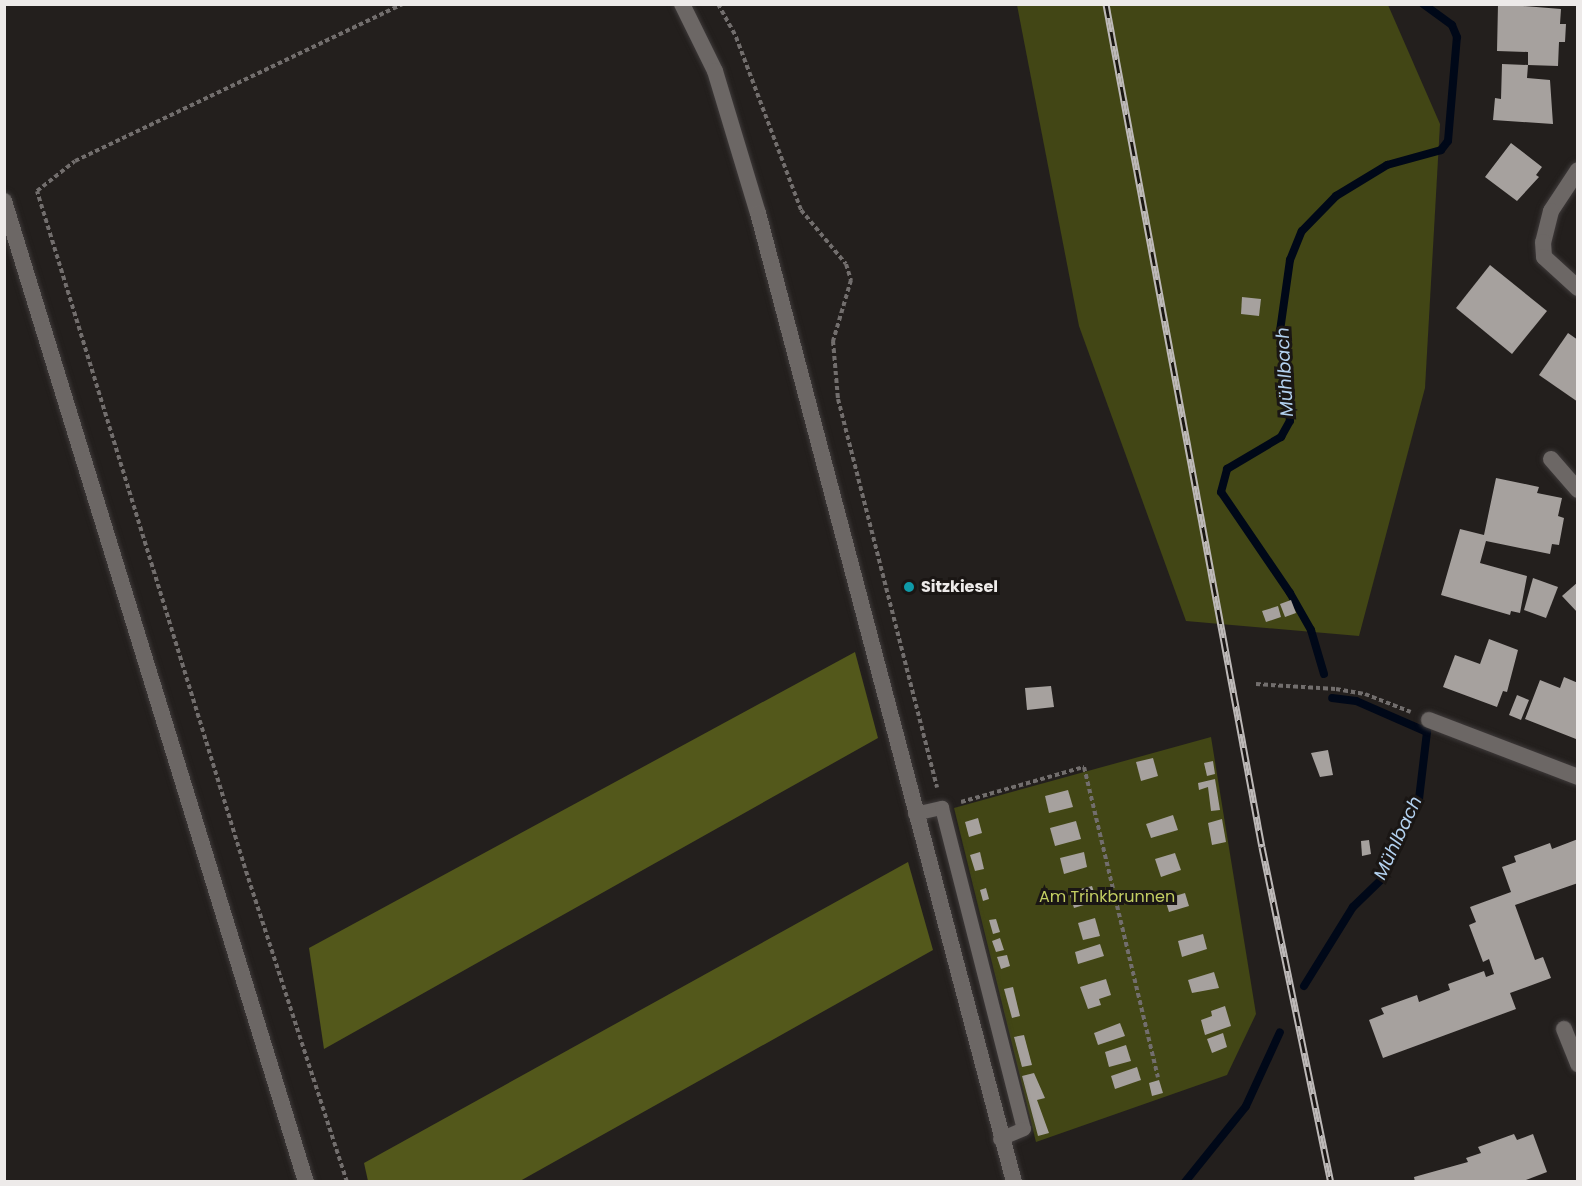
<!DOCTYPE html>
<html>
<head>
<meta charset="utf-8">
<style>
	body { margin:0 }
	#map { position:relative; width:1582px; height:1186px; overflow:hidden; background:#231f1d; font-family:Poppins,sans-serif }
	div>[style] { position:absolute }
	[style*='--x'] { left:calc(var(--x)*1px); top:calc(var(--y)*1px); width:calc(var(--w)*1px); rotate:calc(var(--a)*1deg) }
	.green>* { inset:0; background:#424615 }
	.forest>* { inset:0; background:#53581b }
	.stream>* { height:8px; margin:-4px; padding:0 4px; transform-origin:4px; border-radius:4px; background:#000818 }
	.building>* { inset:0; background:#a6a19e }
	.path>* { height:4px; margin-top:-2px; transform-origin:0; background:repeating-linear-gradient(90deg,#726e6d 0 4.5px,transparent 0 7.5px) }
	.roads { filter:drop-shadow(0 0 2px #3e3a3a) drop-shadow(0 0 2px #3e3a3a) }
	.service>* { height:14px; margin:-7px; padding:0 7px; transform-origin:7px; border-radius:7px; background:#6c6765 }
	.minor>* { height:16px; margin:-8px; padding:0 8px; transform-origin:8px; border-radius:8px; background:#6c6765 }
	.tertiary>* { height:16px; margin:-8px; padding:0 8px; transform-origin:8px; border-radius:8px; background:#6c6765 }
	.secondary>* { height:16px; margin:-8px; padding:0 8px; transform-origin:8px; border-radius:8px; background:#6c6765 }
	.rail>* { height:7px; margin-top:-3.5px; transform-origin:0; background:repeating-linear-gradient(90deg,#1a1614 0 14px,#bdb9b8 0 28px); box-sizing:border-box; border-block:2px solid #bdb9b8 }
	.dots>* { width:16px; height:16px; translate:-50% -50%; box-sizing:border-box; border:3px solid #1a1614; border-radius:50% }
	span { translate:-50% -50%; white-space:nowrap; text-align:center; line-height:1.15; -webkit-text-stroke:6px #1a1614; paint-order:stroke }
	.poi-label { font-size:16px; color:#edeae9; font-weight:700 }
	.left { translate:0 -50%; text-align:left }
	.park-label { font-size:16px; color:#c3ce62 }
	.water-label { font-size:18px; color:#b3d1ef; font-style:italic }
	.frame { position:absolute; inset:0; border:6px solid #edeae9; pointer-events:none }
</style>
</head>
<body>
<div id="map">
	<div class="green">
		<div style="clip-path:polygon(1017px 5px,1388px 5px,1440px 124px,1425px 388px,1359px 636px,1186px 621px,1079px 326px)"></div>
		<div style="clip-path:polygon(1211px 737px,1256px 1014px,1227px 1075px,1036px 1142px,954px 808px)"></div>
	</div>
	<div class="forest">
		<div style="clip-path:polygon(855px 652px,878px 738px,324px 1049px,309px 948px)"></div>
		<div style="clip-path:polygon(908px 862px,933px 950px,520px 1181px,368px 1181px,364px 1163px)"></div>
	</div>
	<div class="stream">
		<div style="--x:1324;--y:674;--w:46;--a:-106.5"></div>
		<div style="--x:1311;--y:630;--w:43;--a:-119.6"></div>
		<div style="--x:1290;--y:593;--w:122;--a:-124.3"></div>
		<div style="--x:1221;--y:492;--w:24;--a:-75"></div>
		<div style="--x:1227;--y:469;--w:63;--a:-30.7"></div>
		<div style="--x:1281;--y:437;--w:18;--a:-61"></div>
		<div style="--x:1290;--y:421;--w:91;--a:-96.3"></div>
		<div style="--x:1280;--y:331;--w:72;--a:-82"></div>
		<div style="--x:1290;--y:260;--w:31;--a:-68"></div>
		<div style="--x:1302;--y:231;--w:49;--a:-45.8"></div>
		<div style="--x:1336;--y:196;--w:60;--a:-31.3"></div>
		<div style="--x:1387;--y:165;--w:56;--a:-15.5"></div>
		<div style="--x:1441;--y:150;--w:11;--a:-52"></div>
		<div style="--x:1448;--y:141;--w:104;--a:-85.1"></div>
		<div style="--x:1457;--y:37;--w:13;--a:-113"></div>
		<div style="--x:1452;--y:25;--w:36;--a:-144"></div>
		<div style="--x:1304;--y:986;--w:93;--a:-58.2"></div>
		<div style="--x:1353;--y:907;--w:40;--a:-44"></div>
		<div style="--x:1382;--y:879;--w:88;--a:-65.2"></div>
		<div style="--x:1419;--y:799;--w:67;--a:-83.2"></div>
		<div style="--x:1427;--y:732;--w:77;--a:-156.4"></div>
		<div style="--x:1356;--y:701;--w:24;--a:-173"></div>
		<div style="--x:1185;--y:1182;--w:97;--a:-51.2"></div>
		<div style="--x:1246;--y:1106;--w:81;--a:-65.3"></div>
	</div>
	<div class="building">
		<div style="clip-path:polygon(1498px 4px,1561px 9px,1560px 24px,1566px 24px,1565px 42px,1559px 42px,1558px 66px,1528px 65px,1528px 52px,1497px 51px)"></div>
		<div style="clip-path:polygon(1502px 64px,1528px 65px,1527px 78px,1550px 80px,1553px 124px,1493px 120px,1495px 98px,1501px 99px)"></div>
		<div style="clip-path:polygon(1511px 143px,1542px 167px,1536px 175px,1539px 177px,1517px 201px,1485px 177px)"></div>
		<div style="clip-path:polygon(1490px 265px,1547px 311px,1512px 354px,1456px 308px)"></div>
		<div style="clip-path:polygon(1242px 297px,1261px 299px,1259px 316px,1241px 314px)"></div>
		<div style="clip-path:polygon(1568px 333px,1578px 340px,1578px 402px,1539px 375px)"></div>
		<div style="clip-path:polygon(1496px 478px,1539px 487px,1537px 493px,1562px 498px,1558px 516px,1564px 518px,1559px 545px,1552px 544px,1550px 554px,1486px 541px,1480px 563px,1527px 576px,1520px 613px,1511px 611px,1510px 615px,1441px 595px,1460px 529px,1484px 535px)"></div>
		<div style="clip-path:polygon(1533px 578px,1558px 587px,1546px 618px,1524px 610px)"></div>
		<div style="clip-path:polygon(1578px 582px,1578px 613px,1562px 596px)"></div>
		<div style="clip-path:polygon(1291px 600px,1296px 613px,1285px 617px,1280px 604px)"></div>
		<div style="clip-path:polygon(1278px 606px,1281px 617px,1266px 622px,1262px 611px)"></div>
		<div style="clip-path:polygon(1489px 639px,1518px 650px,1507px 692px,1503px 691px,1497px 707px,1443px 687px,1455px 655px,1480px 664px)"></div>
		<div style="clip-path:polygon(1564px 677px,1578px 683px,1576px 739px,1525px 719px,1540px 680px,1560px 688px)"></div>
		<div style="clip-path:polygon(1051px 686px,1054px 707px,1027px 710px,1025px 688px)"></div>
		<div style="clip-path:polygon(1517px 695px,1529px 700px,1521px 720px,1509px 715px)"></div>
		<div style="clip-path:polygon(1328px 750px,1333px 775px,1320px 777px,1311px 753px)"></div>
		<div style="clip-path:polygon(1153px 758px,1158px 776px,1141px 781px,1136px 762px)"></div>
		<div style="clip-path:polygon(1213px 761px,1215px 774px,1207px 776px,1204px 763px)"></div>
		<div style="clip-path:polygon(1215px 779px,1220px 810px,1211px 811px,1208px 787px,1199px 790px,1198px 783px)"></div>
		<div style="clip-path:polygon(1068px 790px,1073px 807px,1049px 813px,1045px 796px)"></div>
		<div style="clip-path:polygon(1173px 815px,1178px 830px,1151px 838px,1146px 824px)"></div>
		<div style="clip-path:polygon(978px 818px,982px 833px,969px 837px,965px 822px)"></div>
		<div style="clip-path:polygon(1222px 819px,1226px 842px,1212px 845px,1208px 823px)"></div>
		<div style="clip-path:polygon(1076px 821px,1081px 839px,1055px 846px,1050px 828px)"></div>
		<div style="clip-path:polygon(1578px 839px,1578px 883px,1515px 905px,1535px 960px,1543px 957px,1551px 978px,1510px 993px,1516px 1009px,1383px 1058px,1369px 1020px,1384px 1014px,1381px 1008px,1417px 995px,1419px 1002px,1450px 990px,1448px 984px,1484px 971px,1486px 977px,1494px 974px,1489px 959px,1483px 962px,1469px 925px,1476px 922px,1470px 907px,1511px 892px,1502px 867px,1516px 862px,1514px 856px,1550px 843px,1552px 849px)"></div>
		<div style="clip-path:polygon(1369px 840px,1371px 854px,1362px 856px,1361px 841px)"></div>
		<div style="clip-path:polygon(980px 852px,984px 869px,975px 871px,970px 855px)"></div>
		<div style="clip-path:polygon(1084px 852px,1087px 867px,1064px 874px,1060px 858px)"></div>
		<div style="clip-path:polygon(1175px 853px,1181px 870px,1161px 877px,1155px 859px)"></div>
		<div style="clip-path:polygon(1092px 886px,1097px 901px,1074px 908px,1069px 892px)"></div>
		<div style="clip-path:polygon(986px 888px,989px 899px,983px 901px,980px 890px)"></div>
		<div style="clip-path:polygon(1185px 893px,1189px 906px,1169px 912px,1165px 899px)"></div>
		<div style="clip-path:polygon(1095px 918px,1100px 936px,1083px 940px,1078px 923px)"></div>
		<div style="clip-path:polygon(996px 919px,1000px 932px,993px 934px,989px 920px)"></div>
		<div style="clip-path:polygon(1203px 934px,1207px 949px,1182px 957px,1178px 941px)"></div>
		<div style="clip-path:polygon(1000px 938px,1004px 950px,996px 952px,992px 941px)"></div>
		<div style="clip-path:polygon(1100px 944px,1104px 956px,1078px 964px,1075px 952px)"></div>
		<div style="clip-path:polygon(1007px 955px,1010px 966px,1001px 969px,997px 957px)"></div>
		<div style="clip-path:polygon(1214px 972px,1219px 988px,1192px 993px,1188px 980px)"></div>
		<div style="clip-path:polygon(1106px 979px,1111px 995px,1099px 999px,1101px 1005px,1088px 1009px,1080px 987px)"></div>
		<div style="clip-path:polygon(1013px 987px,1020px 1016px,1012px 1018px,1004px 989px)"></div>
		<div style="clip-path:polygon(1225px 1006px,1231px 1026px,1205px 1035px,1201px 1020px,1212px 1016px,1211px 1011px)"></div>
		<div style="clip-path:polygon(1120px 1023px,1125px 1036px,1098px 1045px,1094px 1033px)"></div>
		<div style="clip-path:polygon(1223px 1033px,1227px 1047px,1212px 1053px,1207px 1039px)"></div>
		<div style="clip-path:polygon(1024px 1035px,1032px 1065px,1022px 1067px,1014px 1037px)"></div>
		<div style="clip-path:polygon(1126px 1045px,1131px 1061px,1109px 1067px,1105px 1052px)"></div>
		<div style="clip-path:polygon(1137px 1067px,1141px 1080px,1115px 1089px,1111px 1076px)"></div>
		<div style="clip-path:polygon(1034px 1073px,1045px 1098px,1037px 1100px,1049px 1133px,1038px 1136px,1022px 1076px)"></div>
		<div style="clip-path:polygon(1159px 1080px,1163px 1093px,1152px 1096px,1149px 1083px)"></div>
		<div style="clip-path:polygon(1514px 1134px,1517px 1140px,1533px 1134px,1547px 1172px,1521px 1182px,1415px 1182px,1414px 1177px,1468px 1162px,1466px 1158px,1481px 1153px,1478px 1147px)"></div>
	</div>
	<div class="path">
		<div style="--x:718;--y:4;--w:38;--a:61"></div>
		<div style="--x:736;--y:37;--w:185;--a:69.4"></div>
		<div style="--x:801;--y:210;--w:70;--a:50.2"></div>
		<div style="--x:846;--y:264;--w:17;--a:73"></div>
		<div style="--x:851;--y:280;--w:64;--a:106.4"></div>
		<div style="--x:833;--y:341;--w:58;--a:85.1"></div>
		<div style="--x:838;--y:399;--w:401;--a:75.7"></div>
		<div style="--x:1256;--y:684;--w:80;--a:3.6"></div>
		<div style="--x:1336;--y:689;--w:29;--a:10"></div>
		<div style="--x:1365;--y:694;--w:49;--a:21.4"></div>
		<div style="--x:961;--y:802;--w:128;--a:-15.9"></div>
		<div style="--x:1084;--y:767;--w:319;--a:76.6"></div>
		<div style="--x:347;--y:1182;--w:330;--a:-108"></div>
		<div style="--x:245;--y:868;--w:708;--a:-107.08"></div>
		<div style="--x:37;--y:191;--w:48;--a:-38.3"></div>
		<div style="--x:75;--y:161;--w:363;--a:-25.6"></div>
	</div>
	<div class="roads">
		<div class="service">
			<div style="--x:915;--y:814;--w:28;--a:-13"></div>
			<div style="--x:942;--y:808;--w:331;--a:75.7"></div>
			<div style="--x:1024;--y:1129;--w:26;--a:157"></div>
		</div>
		<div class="minor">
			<div style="--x:1578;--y:170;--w:49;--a:123.4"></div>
			<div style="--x:1551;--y:211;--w:32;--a:104"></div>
			<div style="--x:1543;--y:242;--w:15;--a:86"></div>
			<div style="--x:1544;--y:257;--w:46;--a:42.4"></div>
			<div style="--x:1551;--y:459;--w:41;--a:48.9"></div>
			<div style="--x:1429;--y:720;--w:160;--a:20.9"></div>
			<div style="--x:1564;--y:1029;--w:38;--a:68"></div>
		</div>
		<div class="tertiary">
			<div style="--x:682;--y:4;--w:75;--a:63.8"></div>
			<div style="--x:715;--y:71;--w:148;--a:73.2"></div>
			<div style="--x:758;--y:213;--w:1002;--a:75.2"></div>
		</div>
		<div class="secondary">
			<div style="--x:4;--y:201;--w:1026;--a:72.89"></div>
		</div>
	</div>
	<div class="rail">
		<div style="--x:1106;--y:4;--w:857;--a:79.52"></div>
		<div style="--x:1262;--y:847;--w:342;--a:78.4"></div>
	</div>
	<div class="dots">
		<div style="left:909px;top:587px;background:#0f9aa8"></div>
	</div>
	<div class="poi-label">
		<span class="left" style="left:921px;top:587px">Sitzkiesel</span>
	</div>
	<div class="park-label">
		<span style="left:1107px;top:897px">Am Trinkbrunnen</span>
	</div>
	<div class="water-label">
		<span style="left:1285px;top:372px;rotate:-93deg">Mühlbach</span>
		<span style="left:1398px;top:838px;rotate:-65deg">Mühlbach</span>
	</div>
	<div class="frame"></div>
</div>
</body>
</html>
